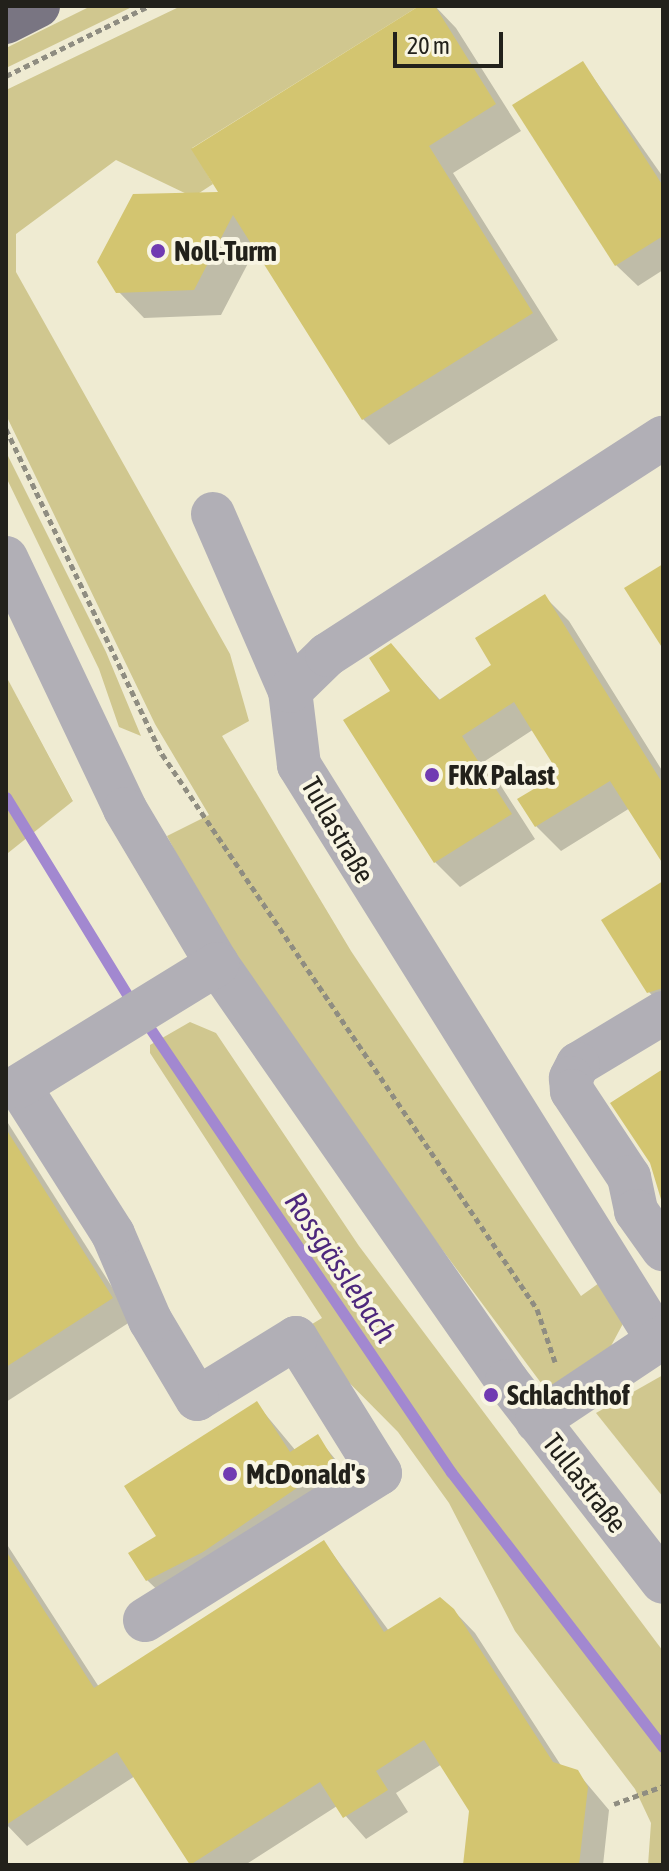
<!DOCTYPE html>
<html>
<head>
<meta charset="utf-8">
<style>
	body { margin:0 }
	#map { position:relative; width:669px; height:1871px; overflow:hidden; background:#f8f5e3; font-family:"Asap Condensed",sans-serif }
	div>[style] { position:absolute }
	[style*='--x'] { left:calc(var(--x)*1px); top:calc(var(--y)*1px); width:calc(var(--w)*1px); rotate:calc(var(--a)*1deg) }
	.built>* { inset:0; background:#efebd2 }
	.green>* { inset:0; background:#d0c78f }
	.shadow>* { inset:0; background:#0003 }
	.stream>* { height:11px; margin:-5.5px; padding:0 5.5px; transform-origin:5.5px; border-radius:5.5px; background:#a288d0 }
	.building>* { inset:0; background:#d3c570 }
	.path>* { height:5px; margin-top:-2.5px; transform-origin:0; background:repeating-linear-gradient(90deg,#8f8d81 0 6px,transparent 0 10px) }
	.minor>* { height:44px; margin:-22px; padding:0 22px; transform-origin:22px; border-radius:22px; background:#b1afb6 }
	.major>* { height:44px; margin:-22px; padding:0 22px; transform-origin:22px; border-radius:22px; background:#797582 }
	.dots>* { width:22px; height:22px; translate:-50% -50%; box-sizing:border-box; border:4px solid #f8f5e3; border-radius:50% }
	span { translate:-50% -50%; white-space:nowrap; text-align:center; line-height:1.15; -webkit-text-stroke:8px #f8f5e3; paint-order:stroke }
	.poi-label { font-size:28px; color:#22211b; font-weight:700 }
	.left { translate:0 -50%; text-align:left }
	.street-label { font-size:28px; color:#22211b }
	.water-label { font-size:30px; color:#4d277c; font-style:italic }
	.frame { position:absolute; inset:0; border:8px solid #22211b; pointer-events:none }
	.scale { position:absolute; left:393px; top:32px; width:110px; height:36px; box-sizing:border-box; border:4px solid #22211b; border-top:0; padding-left:10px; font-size:24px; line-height:28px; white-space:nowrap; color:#22211b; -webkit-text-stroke:6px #f8f5e3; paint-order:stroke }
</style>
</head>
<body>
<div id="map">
	<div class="built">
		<div style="clip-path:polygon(6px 6px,663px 6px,663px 1865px,6px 1865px,6px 850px,73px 800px,6px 676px)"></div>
	</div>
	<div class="green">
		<div style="clip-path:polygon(91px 6px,134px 6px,6px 68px,6px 48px)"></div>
		<div style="clip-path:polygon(181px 6px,419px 6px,192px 148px,213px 184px,193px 197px,116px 160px,16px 234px,16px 272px,230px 654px,249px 721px,222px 736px,351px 951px,581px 1296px,606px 1278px,626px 1318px,604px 1359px,547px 1391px,246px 985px,167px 836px,209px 815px,155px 724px,6px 415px,6px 90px)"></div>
		<div style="clip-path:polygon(6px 452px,106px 652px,141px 736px,119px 727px,99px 669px,6px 477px)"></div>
		<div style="clip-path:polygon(6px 676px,73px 801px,8px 853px,6px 850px)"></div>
		<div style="clip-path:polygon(190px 1022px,216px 1033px,359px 1246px,663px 1651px,663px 1865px,648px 1865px,651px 1823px,635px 1789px,515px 1631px,449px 1503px,398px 1432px,299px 1332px,322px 1318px,150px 1053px,150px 1045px)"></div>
		<div style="clip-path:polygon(663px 1375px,663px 1497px,596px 1413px)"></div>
	</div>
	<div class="shadow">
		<div style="clip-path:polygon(423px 6px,435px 6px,456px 28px,521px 131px,453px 173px,558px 340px,389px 445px,363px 419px,256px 248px,221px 315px,144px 318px,118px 291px)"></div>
		<div style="clip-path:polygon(583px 63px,663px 177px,663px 270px,638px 286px,616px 265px)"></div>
		<div style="clip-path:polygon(545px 597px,569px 621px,663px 772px,663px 860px,630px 808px,561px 851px,536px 826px,520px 800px,562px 774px,534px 729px,485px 761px,535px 839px,460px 887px,435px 862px,393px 691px,391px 646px,441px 701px,494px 666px)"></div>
		<div style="clip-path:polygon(663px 883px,663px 1007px,649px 992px)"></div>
		<div style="clip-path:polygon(6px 1120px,133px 1320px,6px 1402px)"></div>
		<div style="clip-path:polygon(256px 1403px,296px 1451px,317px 1437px,358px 1487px,172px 1604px,147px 1580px)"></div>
		<div style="clip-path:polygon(324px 1542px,389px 1631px,453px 1610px,475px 1633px,562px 1767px,577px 1772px,609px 1810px,603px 1865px,465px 1865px,471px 1811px,442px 1764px,396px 1793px,408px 1812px,366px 1839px,337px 1806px,245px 1865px,192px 1865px,135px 1776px,27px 1846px,6px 1824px,6px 1543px,99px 1687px)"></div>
	</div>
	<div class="stream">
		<div style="--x:6;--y:797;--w:243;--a:58.5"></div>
		<div style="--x:143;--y:1018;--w:549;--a:55.85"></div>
		<div style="--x:451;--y:1472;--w:347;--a:52.4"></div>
	</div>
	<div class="building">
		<div style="clip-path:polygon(419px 6px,435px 6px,496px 104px,429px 146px,533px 313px,362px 420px,233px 215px,194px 290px,116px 293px,97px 262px,133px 194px,218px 192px,191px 149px)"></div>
		<div style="clip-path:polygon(583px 61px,663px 186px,663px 236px,615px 266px,512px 105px)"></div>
		<div style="clip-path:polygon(663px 564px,663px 649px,624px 588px)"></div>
		<div style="clip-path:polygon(545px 594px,663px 784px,663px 864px,610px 781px,535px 827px,517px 799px,559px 774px,514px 702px,462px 736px,512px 814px,434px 863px,343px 720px,390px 691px,369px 658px,391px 643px,439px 700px,491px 665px,475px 638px)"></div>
		<div style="clip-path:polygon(663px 881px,663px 988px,647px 993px,601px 920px)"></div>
		<div style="clip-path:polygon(663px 1069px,663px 1206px,650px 1163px,610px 1103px)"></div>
		<div style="clip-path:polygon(6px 1129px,113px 1298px,6px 1367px)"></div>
		<div style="clip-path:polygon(257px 1401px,290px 1452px,318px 1434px,335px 1462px,203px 1552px,146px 1581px,128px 1553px,156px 1536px,124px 1486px)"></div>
		<div style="clip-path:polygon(324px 1540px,384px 1632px,440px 1597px,454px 1609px,553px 1762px,578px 1770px,588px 1787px,579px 1865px,463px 1865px,469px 1811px,424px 1740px,376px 1771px,388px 1790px,343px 1818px,320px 1782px,190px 1865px,117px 1752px,6px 1825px,6px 1551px,94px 1688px)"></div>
	</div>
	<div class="path">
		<div style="--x:6;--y:76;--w:159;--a:-26.1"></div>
		<div style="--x:6;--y:429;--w:361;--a:64.4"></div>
		<div style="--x:162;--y:754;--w:670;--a:55.95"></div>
		<div style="--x:537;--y:1309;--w:56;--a:71.2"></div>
		<div style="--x:614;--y:1804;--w:52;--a:-20.2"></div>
	</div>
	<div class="minor">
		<div style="--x:213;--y:514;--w:193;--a:66.5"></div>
		<div style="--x:6;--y:558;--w:278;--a:64.6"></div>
		<div style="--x:125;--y:809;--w:180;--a:59.3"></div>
		<div style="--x:217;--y:964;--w:508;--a:55.18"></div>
		<div style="--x:507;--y:1381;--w:254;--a:52.2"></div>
		<div style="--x:663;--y:1013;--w:99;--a:149"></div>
		<div style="--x:578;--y:1064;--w:16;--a:117"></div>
		<div style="--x:571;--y:1078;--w:13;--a:86"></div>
		<div style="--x:572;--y:1091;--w:103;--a:56.5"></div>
		<div style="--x:629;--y:1177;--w:35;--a:78"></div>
		<div style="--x:636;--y:1211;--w:47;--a:54.6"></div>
		<div style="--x:658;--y:1340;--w:678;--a:-121.98"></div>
		<div style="--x:299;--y:765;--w:75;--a:-96.9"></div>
		<div style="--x:290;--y:691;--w:52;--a:-44.2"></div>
		<div style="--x:327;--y:655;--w:400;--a:-32.9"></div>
		<div style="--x:537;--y:1421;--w:151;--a:-33.7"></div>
		<div style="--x:145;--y:1620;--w:277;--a:-32"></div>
		<div style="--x:380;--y:1473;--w:159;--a:-121.9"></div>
		<div style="--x:296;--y:1338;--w:116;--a:148.4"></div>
		<div style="--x:197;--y:1399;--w:92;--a:-120.7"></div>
		<div style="--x:150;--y:1320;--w:94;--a:-113.3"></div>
		<div style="--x:113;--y:1234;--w:175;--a:-122.4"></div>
		<div style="--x:19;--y:1086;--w:233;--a:-31.6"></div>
	</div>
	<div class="major">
		<div style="--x:6;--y:22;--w:36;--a:-27"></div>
	</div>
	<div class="dots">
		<div style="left:158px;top:251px;background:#713bb2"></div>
		<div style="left:432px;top:775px;background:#713bb2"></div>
		<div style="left:491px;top:1395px;background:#713bb2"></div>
		<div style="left:230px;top:1474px;background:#713bb2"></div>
	</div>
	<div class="poi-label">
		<span class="left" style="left:174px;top:251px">Noll-Turm</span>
		<span class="left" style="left:448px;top:775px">FKK Palast</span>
		<span class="left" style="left:507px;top:1395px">Schlachthof</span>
		<span class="left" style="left:246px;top:1474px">McDonald's</span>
	</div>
	<div class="street-label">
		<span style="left:338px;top:830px;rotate:60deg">Tullastraße</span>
		<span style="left:585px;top:1483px;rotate:52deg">Tullastraße</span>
	</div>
	<div class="water-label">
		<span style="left:341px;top:1267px;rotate:56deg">Rossgässlebach</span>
	</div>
	<div class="frame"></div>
	<div class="scale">20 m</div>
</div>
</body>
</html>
